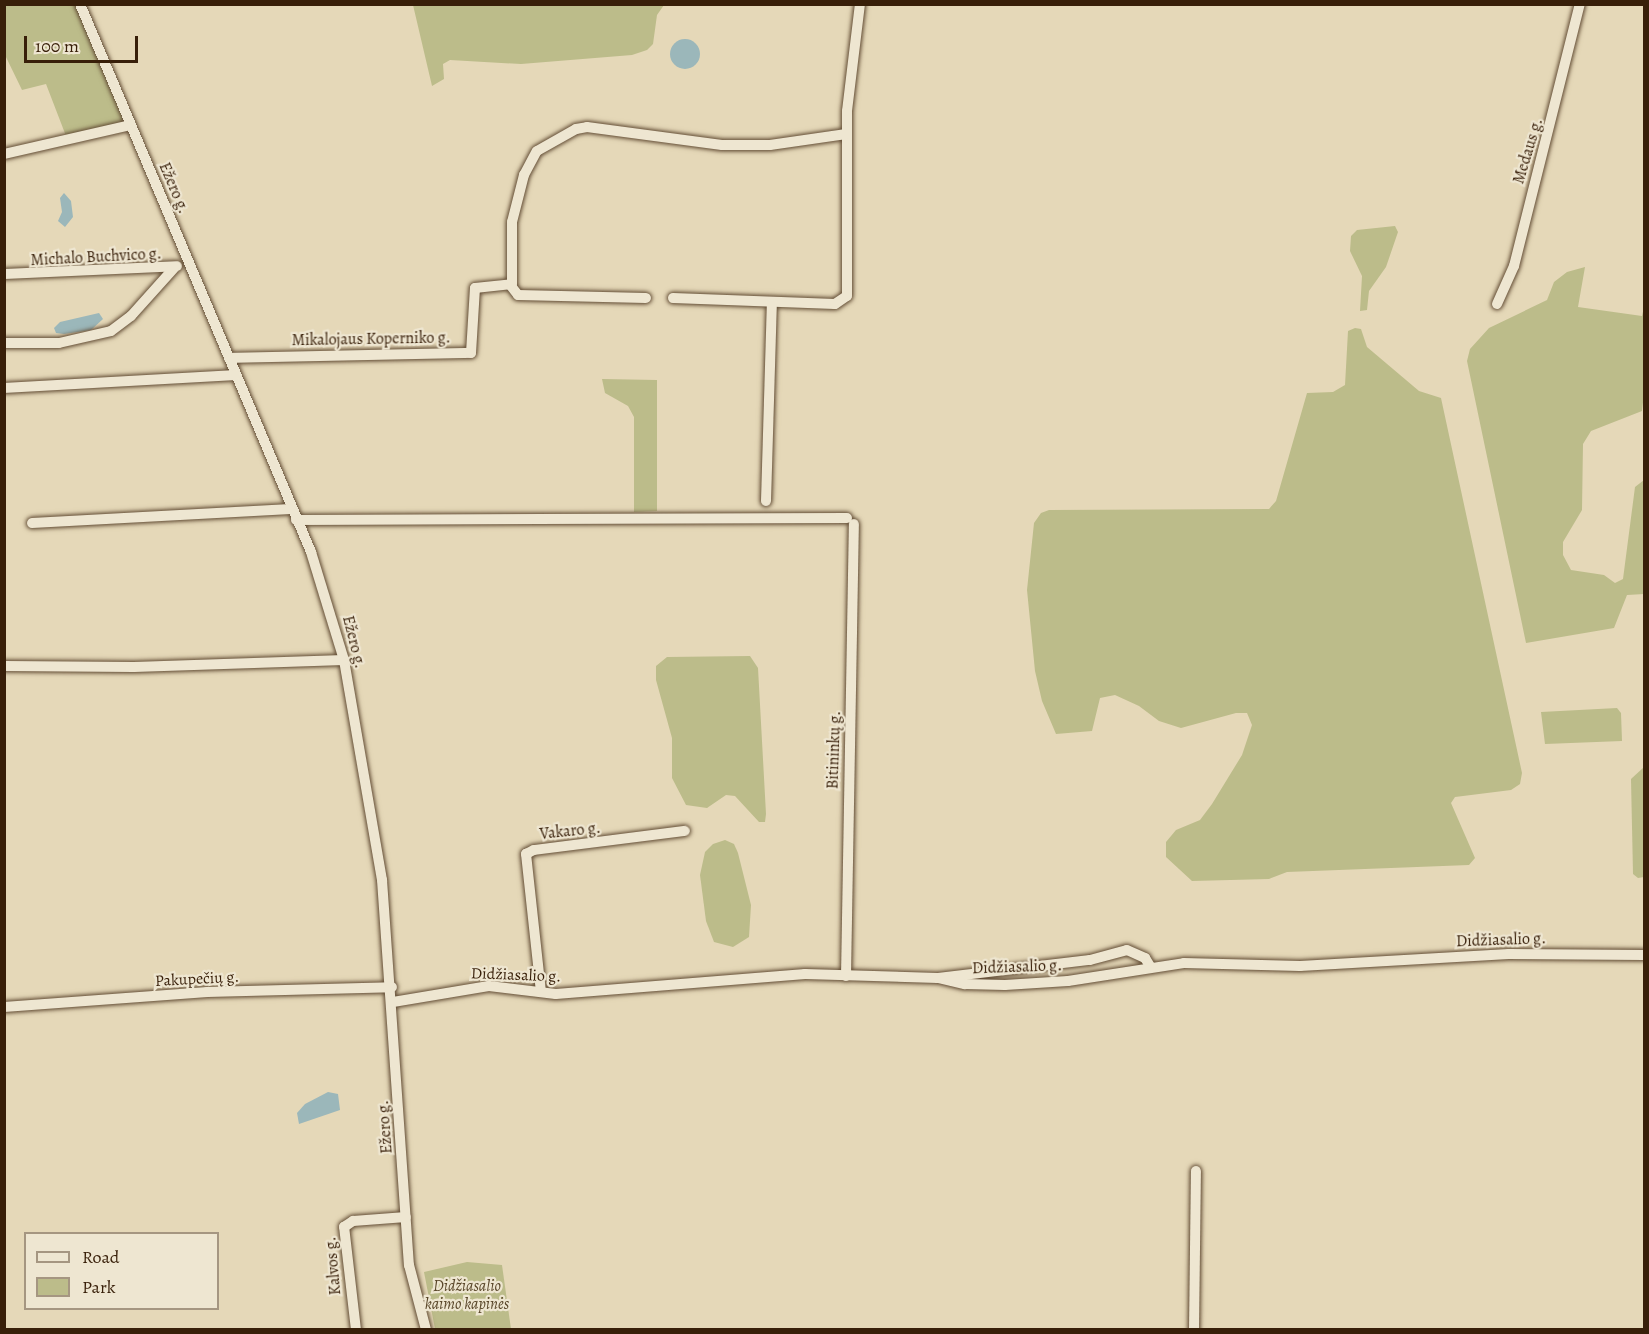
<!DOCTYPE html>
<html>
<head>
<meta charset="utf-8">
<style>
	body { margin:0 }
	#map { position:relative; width:1649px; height:1334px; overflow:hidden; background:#e5d8b8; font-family:Alegreya,serif }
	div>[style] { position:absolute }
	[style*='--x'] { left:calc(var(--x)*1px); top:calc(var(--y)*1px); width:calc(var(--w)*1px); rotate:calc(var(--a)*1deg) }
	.green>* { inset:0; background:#bcbc8a }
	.water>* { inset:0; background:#9bb7ba }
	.round { border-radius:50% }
	.roads { filter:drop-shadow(0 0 2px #634d35) drop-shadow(0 0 2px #634d35) }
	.minor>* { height:10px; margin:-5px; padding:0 5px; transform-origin:5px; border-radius:5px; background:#eee6d1 }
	span { translate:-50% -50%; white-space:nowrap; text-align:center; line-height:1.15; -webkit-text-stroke:4.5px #eee6d1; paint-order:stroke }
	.street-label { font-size:16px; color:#381f09 }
	.park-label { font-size:16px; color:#594629; font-style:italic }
	.frame { position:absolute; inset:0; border:6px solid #381f09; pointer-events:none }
	.legend { position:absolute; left:24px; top:1232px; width:195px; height:78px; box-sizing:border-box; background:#eee6d1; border:2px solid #a59681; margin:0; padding:8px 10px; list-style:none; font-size:18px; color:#381f09 }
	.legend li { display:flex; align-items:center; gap:12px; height:30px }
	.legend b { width:30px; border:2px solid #a59681 }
	.scale { position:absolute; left:24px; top:36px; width:114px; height:27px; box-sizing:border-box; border:3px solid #381f09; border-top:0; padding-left:8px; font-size:18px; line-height:21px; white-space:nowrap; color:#381f09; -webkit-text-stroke:4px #eee6d1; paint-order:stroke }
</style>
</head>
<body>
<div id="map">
	<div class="green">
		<div style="clip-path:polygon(5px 5px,76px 5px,126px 121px,66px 136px,46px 84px,22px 90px,5px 55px)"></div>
		<div style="clip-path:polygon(413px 5px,413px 4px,664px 5px,657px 15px,653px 44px,647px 50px,632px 55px,521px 64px,450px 60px,443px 64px,444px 79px,432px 86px)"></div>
		<div style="clip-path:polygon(1395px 226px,1398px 232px,1386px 267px,1369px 291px,1367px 310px,1360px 311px,1362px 276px,1350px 251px,1351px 236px,1357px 230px)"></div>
		<div style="clip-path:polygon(1585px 267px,1578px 307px,1642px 316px,1644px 307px,1644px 394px,1642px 411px,1591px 431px,1583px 444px,1582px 510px,1563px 542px,1563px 555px,1571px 570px,1604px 575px,1615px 583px,1623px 579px,1635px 487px,1644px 480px,1644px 594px,1627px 595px,1614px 628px,1526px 643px,1467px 361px,1470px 349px,1489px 328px,1547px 300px,1554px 282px,1567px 272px)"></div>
		<div style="clip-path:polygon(1355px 328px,1361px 329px,1367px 347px,1419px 391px,1441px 398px,1522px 773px,1520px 784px,1511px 790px,1455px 797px,1451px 803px,1475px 858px,1469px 865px,1287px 872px,1269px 879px,1192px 881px,1166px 857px,1166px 842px,1176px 830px,1200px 820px,1212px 804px,1242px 755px,1252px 725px,1247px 713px,1236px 713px,1181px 728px,1159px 721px,1139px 706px,1115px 695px,1100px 698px,1092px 731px,1056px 734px,1042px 701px,1035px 671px,1027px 590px,1034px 523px,1041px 513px,1049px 510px,1269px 509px,1276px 501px,1307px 393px,1333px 392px,1345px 385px,1348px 331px)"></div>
		<div style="clip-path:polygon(602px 379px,657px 380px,657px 511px,634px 512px,634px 417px,628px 406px,605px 393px)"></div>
		<div style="clip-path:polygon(750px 656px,758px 668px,766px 814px,765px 822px,759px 822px,735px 796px,726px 795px,707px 808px,686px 805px,672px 778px,672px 738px,656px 680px,656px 666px,667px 657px)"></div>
		<div style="clip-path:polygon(1617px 708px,1621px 713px,1622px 741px,1545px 744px,1541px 712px)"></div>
		<div style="clip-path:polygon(1644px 767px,1644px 877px,1638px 878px,1633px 874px,1631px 779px)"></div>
		<div style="clip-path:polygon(725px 840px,734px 844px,738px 853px,751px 905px,749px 937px,733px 947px,714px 942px,706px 921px,700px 875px,705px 852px,713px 844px)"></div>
		<div style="clip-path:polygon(467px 1262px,502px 1265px,511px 1329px,435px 1329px,424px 1272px)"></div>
	</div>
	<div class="water">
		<div class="round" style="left:670px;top:39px;width:30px;height:30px"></div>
		<div style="clip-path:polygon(64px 193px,71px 201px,73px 217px,65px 227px,58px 221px,62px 212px,60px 198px)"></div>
		<div style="clip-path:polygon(99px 313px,103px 319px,91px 330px,64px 334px,56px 333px,54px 328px,60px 322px)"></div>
		<div style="clip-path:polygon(328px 1092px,338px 1094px,340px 1110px,299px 1124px,297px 1113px,305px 1104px)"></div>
	</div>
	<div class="roads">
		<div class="minor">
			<div style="--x:80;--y:4;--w:595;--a:67.14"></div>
			<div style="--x:311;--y:552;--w:113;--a:73"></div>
			<div style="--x:344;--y:660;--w:223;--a:80.2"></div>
			<div style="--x:382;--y:880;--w:386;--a:86"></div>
			<div style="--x:409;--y:1265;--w:67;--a:75.3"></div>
			<div style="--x:4;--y:154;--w:130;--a:-12.9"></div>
			<div style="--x:4;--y:274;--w:173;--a:-2.6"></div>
			<div style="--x:511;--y:286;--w:11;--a:52"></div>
			<div style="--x:518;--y:295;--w:128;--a:1.3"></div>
			<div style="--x:673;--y:298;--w:162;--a:2.1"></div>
			<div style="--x:835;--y:304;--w:14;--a:-34"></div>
			<div style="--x:847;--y:296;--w:185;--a:-90"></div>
			<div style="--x:847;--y:111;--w:108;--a:-83.1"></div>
			<div style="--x:1497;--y:304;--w:42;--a:-65.9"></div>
			<div style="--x:1514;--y:266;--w:270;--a:-75.9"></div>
			<div style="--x:4;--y:343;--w:55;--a:0"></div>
			<div style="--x:59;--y:343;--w:53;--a:-13"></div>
			<div style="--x:111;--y:331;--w:25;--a:-37"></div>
			<div style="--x:131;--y:316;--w:64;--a:-48.1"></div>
			<div style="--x:229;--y:358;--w:242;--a:-1.2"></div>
			<div style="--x:471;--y:353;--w:65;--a:-86.5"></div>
			<div style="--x:475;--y:288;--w:37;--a:-6"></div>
			<div style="--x:512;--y:284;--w:62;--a:-90"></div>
			<div style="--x:512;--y:222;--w:49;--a:-75.7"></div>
			<div style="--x:524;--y:175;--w:27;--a:-62"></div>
			<div style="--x:537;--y:151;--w:45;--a:-29.4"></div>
			<div style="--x:576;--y:129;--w:11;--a:-10"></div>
			<div style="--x:587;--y:127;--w:136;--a:7.6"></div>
			<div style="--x:722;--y:145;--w:48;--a:0"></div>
			<div style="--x:770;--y:145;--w:77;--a:-8.2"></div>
			<div style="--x:4;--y:388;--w:232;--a:-3.2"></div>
			<div style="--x:766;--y:501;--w:197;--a:-88.3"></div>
			<div style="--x:296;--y:520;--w:551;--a:-0.21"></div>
			<div style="--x:32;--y:523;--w:259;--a:-3.1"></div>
			<div style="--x:4;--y:666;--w:130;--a:0.4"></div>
			<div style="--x:134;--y:667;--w:210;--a:-1.9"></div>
			<div style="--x:846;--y:976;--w:452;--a:-89"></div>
			<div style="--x:938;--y:978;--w:153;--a:-6.8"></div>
			<div style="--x:1090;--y:960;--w:38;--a:-15"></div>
			<div style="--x:1127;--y:950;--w:20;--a:24"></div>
			<div style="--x:1145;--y:958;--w:9;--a:58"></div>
			<div style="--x:541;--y:992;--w:139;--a:-96.2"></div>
			<div style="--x:526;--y:854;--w:9;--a:-27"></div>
			<div style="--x:534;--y:850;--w:152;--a:-7.2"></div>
			<div style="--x:393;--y:1002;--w:97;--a:-9.5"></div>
			<div style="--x:489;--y:986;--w:67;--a:6.8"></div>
			<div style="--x:556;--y:994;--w:250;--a:-4.6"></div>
			<div style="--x:805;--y:974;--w:133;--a:1.7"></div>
			<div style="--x:938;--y:978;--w:28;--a:13"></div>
			<div style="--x:965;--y:984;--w:40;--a:1.4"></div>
			<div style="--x:1005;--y:985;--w:63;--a:-3.6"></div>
			<div style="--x:1068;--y:981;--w:117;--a:-8.8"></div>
			<div style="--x:1184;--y:963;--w:116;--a:1.5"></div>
			<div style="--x:1300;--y:966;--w:209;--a:-3.3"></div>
			<div style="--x:1509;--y:954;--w:135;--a:0.4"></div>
			<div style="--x:4;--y:1007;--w:204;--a:-4.2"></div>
			<div style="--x:207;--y:992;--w:185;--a:-1.5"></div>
			<div style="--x:356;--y:1330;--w:104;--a:-96.6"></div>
			<div style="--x:344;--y:1227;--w:11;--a:-34"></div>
			<div style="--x:353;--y:1221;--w:53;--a:-4.3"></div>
			<div style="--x:1194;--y:1330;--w:159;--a:-89.3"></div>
		</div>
	</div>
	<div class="street-label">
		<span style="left:1528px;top:151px;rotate:-73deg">Medaus g.</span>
		<span style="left:174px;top:188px;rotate:67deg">Ežero g.</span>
		<span style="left:96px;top:257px;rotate:-3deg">Michalo Buchvico g.</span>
		<span style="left:371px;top:339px;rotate:-1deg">Mikalojaus Koperniko g.</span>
		<span style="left:354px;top:642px;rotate:76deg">Ežero g.</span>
		<span style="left:834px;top:750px;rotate:-88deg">Bitininkų g.</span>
		<span style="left:570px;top:831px;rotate:-6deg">Vakaro g.</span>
		<span style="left:1501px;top:940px;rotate:-2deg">Didžiasalio g.</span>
		<span style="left:1017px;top:967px;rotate:-2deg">Didžiasalio g.</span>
		<span style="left:516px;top:975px;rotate:2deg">Didžiasalio g.</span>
		<span style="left:197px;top:979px;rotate:-3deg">Pakupečių g.</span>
		<span style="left:385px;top:1127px;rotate:-94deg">Ežero g.</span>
		<span style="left:333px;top:1266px;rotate:-95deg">Kalvos g.</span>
	</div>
	<div class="park-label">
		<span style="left:467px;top:1295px">Didžiasalio<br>kaimo kapinės</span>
	</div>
	<div class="frame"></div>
	<ul class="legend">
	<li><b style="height:8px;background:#eee6d1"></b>Road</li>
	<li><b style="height:16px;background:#bcbc8a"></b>Park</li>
	</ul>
	<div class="scale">100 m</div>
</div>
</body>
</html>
